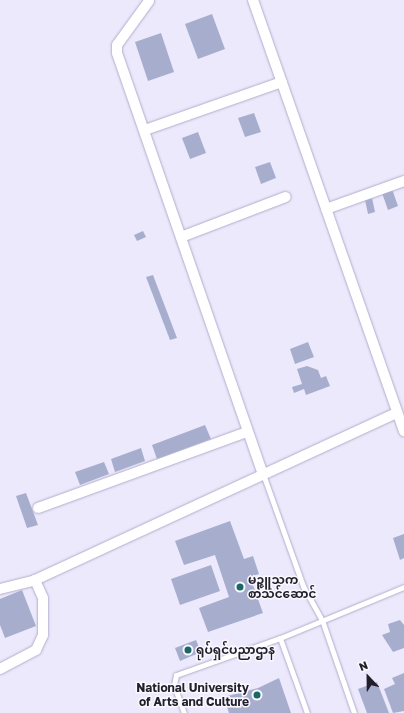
<!DOCTYPE html>
<html>
<head>
<meta charset="utf-8">
<style>
	body { margin:0 }
	#map { position:relative; width:404px; height:713px; overflow:hidden; background:#ece9fc; font-family:"Golos Text","Noto Sans Myanmar",sans-serif }
	div>[style] { position:absolute }
	[style*='--x'] { left:calc(var(--x)*1px); top:calc(var(--y)*1px); width:calc(var(--w)*1px); rotate:calc(var(--a)*1deg) }
	.building>* { inset:0; background:#a7aecd }
	.roads { filter:drop-shadow(0 0 1px #b3accc) drop-shadow(0 0 1px #b3accc) }
	.lane>* { height:5px; margin:-2.5px; padding:0 2.5px; transform-origin:2.5px; border-radius:2.5px; background:#fff }
	.street>* { height:10px; margin:-5px; padding:0 5px; transform-origin:5px; border-radius:5px; background:#fff }
	.dots>* { width:11px; height:11px; translate:-50% -50%; box-sizing:border-box; border:2px solid #f9f8fe; border-radius:50% }
	span { translate:-50% -50%; white-space:nowrap; text-align:center; line-height:1.15; -webkit-text-stroke:3px #f9f8fe; paint-order:stroke }
	.poi-label { font-size:12px; color:#221f2b; font-weight:700 }
	.left { translate:0 -50%; text-align:left }
	.right { translate:-100% -50%; text-align:right }
	.north { position:absolute; left:348px; top:657px; width:40px; height:40px; -webkit-text-stroke:3px #f9f8fe; paint-order:stroke; rotate:338deg; font-size:11px; font-weight:700; line-height:16px; text-align:center; color:#221f2b }
	.north::after { content:''; display:block; margin:auto; width:14px; height:18px; background:#221f2b; clip-path:polygon(50% 0,100% 100%,50% 72%,0 100%) }
</style>
</head>
<body>
<div id="map">
	<div class="building">
		<div style="clip-path:polygon(212px 14px,225px 49px,198px 59px,185px 24px)"></div>
		<div style="clip-path:polygon(161px 33px,174px 72px,148px 81px,135px 42px)"></div>
		<div style="clip-path:polygon(254px 113px,261px 132px,245px 137px,238px 118px)"></div>
		<div style="clip-path:polygon(198px 132px,206px 153px,190px 159px,182px 138px)"></div>
		<div style="clip-path:polygon(270px 162px,276px 178px,261px 184px,255px 167px)"></div>
		<div style="clip-path:polygon(392px 189px,398px 206px,388px 210px,382px 193px)"></div>
		<div style="clip-path:polygon(372px 198px,375px 212px,368px 214px,365px 200px)"></div>
		<div style="clip-path:polygon(143px 231px,146px 237px,137px 241px,134px 235px)"></div>
		<div style="clip-path:polygon(153px 275px,177px 338px,170px 340px,146px 277px)"></div>
		<div style="clip-path:polygon(308px 342px,314px 357px,295px 364px,290px 349px)"></div>
		<div style="clip-path:polygon(307px 366px,318px 370px,321px 378px,326px 376px,330px 386px,306px 395px,304px 389px,294px 393px,292px 387px,302px 384px,297px 369px)"></div>
		<div style="clip-path:polygon(205px 425px,211px 439px,157px 459px,152px 445px)"></div>
		<div style="clip-path:polygon(141px 448px,145px 461px,115px 472px,111px 459px)"></div>
		<div style="clip-path:polygon(104px 462px,109px 474px,80px 485px,75px 472px)"></div>
		<div style="clip-path:polygon(26px 493px,38px 525px,27px 528px,16px 496px)"></div>
		<div style="clip-path:polygon(230px 521px,244px 559px,253px 556px,259px 574px,250px 577px,263px 613px,208px 632px,199px 608px,229px 597px,215px 555px,184px 565px,175px 541px)"></div>
		<div style="clip-path:polygon(404px 534px,404px 558px,400px 560px,393px 538px)"></div>
		<div style="clip-path:polygon(211px 565px,220px 591px,180px 605px,171px 579px)"></div>
		<div style="clip-path:polygon(22px 590px,36px 626px,5px 638px,0 625px,0 599px)"></div>
		<div style="clip-path:polygon(400px 620px,404px 625px,404px 648px,393px 652px,382px 635px,390px 632px,388px 624px)"></div>
		<div style="clip-path:polygon(196px 640px,201px 652px,180px 661px,175px 648px)"></div>
		<div style="clip-path:polygon(404px 673px,404px 711px,393px 713px,384px 689px,395px 684px,392px 678px)"></div>
		<div style="clip-path:polygon(279px 678px,291px 713px,229px 713px,224px 697px,258px 688px)"></div>
		<div style="clip-path:polygon(377px 682px,389px 713px,367px 713px,358px 689px)"></div>
	</div>
	<div class="roads">
		<div class="lane">
			<div style="--x:263;--y:474;--w:119;--a:70.3"></div>
			<div style="--x:303;--y:586;--w:39;--a:61"></div>
			<div style="--x:322;--y:620;--w:98;--a:71"></div>
			<div style="--x:280;--y:638;--w:80;--a:70.2"></div>
			<div style="--x:184;--y:713;--w:30;--a:-110"></div>
			<div style="--x:174;--y:685;--w:10;--a:-79"></div>
			<div style="--x:176;--y:675;--w:110;--a:-19.6"></div>
			<div style="--x:280;--y:638;--w:134;--a:-22.4"></div>
		</div>
		<div class="street">
			<div style="--x:253;--y:0;--w:457;--a:70.7"></div>
			<div style="--x:149;--y:1;--w:54;--a:126"></div>
			<div style="--x:117;--y:45;--w:8;--a:90"></div>
			<div style="--x:117;--y:53;--w:446;--a:70.9"></div>
			<div style="--x:145;--y:130;--w:145;--a:-19.3"></div>
			<div style="--x:326;--y:209;--w:83;--a:-19.7"></div>
			<div style="--x:181;--y:237;--w:112;--a:-20.9"></div>
			<div style="--x:38;--y:508;--w:222;--a:-20"></div>
			<div style="--x:0;--y:589;--w:36;--a:-14"></div>
			<div style="--x:35;--y:580;--w:399;--a:-24.8"></div>
			<div style="--x:0;--y:669;--w:41;--a:-27.8"></div>
			<div style="--x:36;--y:650;--w:17;--a:-65"></div>
			<div style="--x:43;--y:635;--w:37;--a:-90"></div>
			<div style="--x:43;--y:598;--w:20;--a:-114"></div>
		</div>
	</div>
	<div class="dots">
		<div style="left:240px;top:587px;background:#1a6767"></div>
		<div style="left:188px;top:650px;background:#1a6767"></div>
		<div style="left:257px;top:695px;background:#1a6767"></div>
	</div>
	<div class="poi-label">
		<span class="left" style="left:248px;top:587px">မဉ္ဇူသက<br>စာသင်ဆောင်</span>
		<span class="left" style="left:196px;top:650px">ရုပ်ရှင်ပညာဌာန</span>
		<span class="right" style="left:249px;top:695px">National University<br>of Arts and Culture</span>
	</div>
	<div class="north">N</div>
</div>
</body>
</html>
